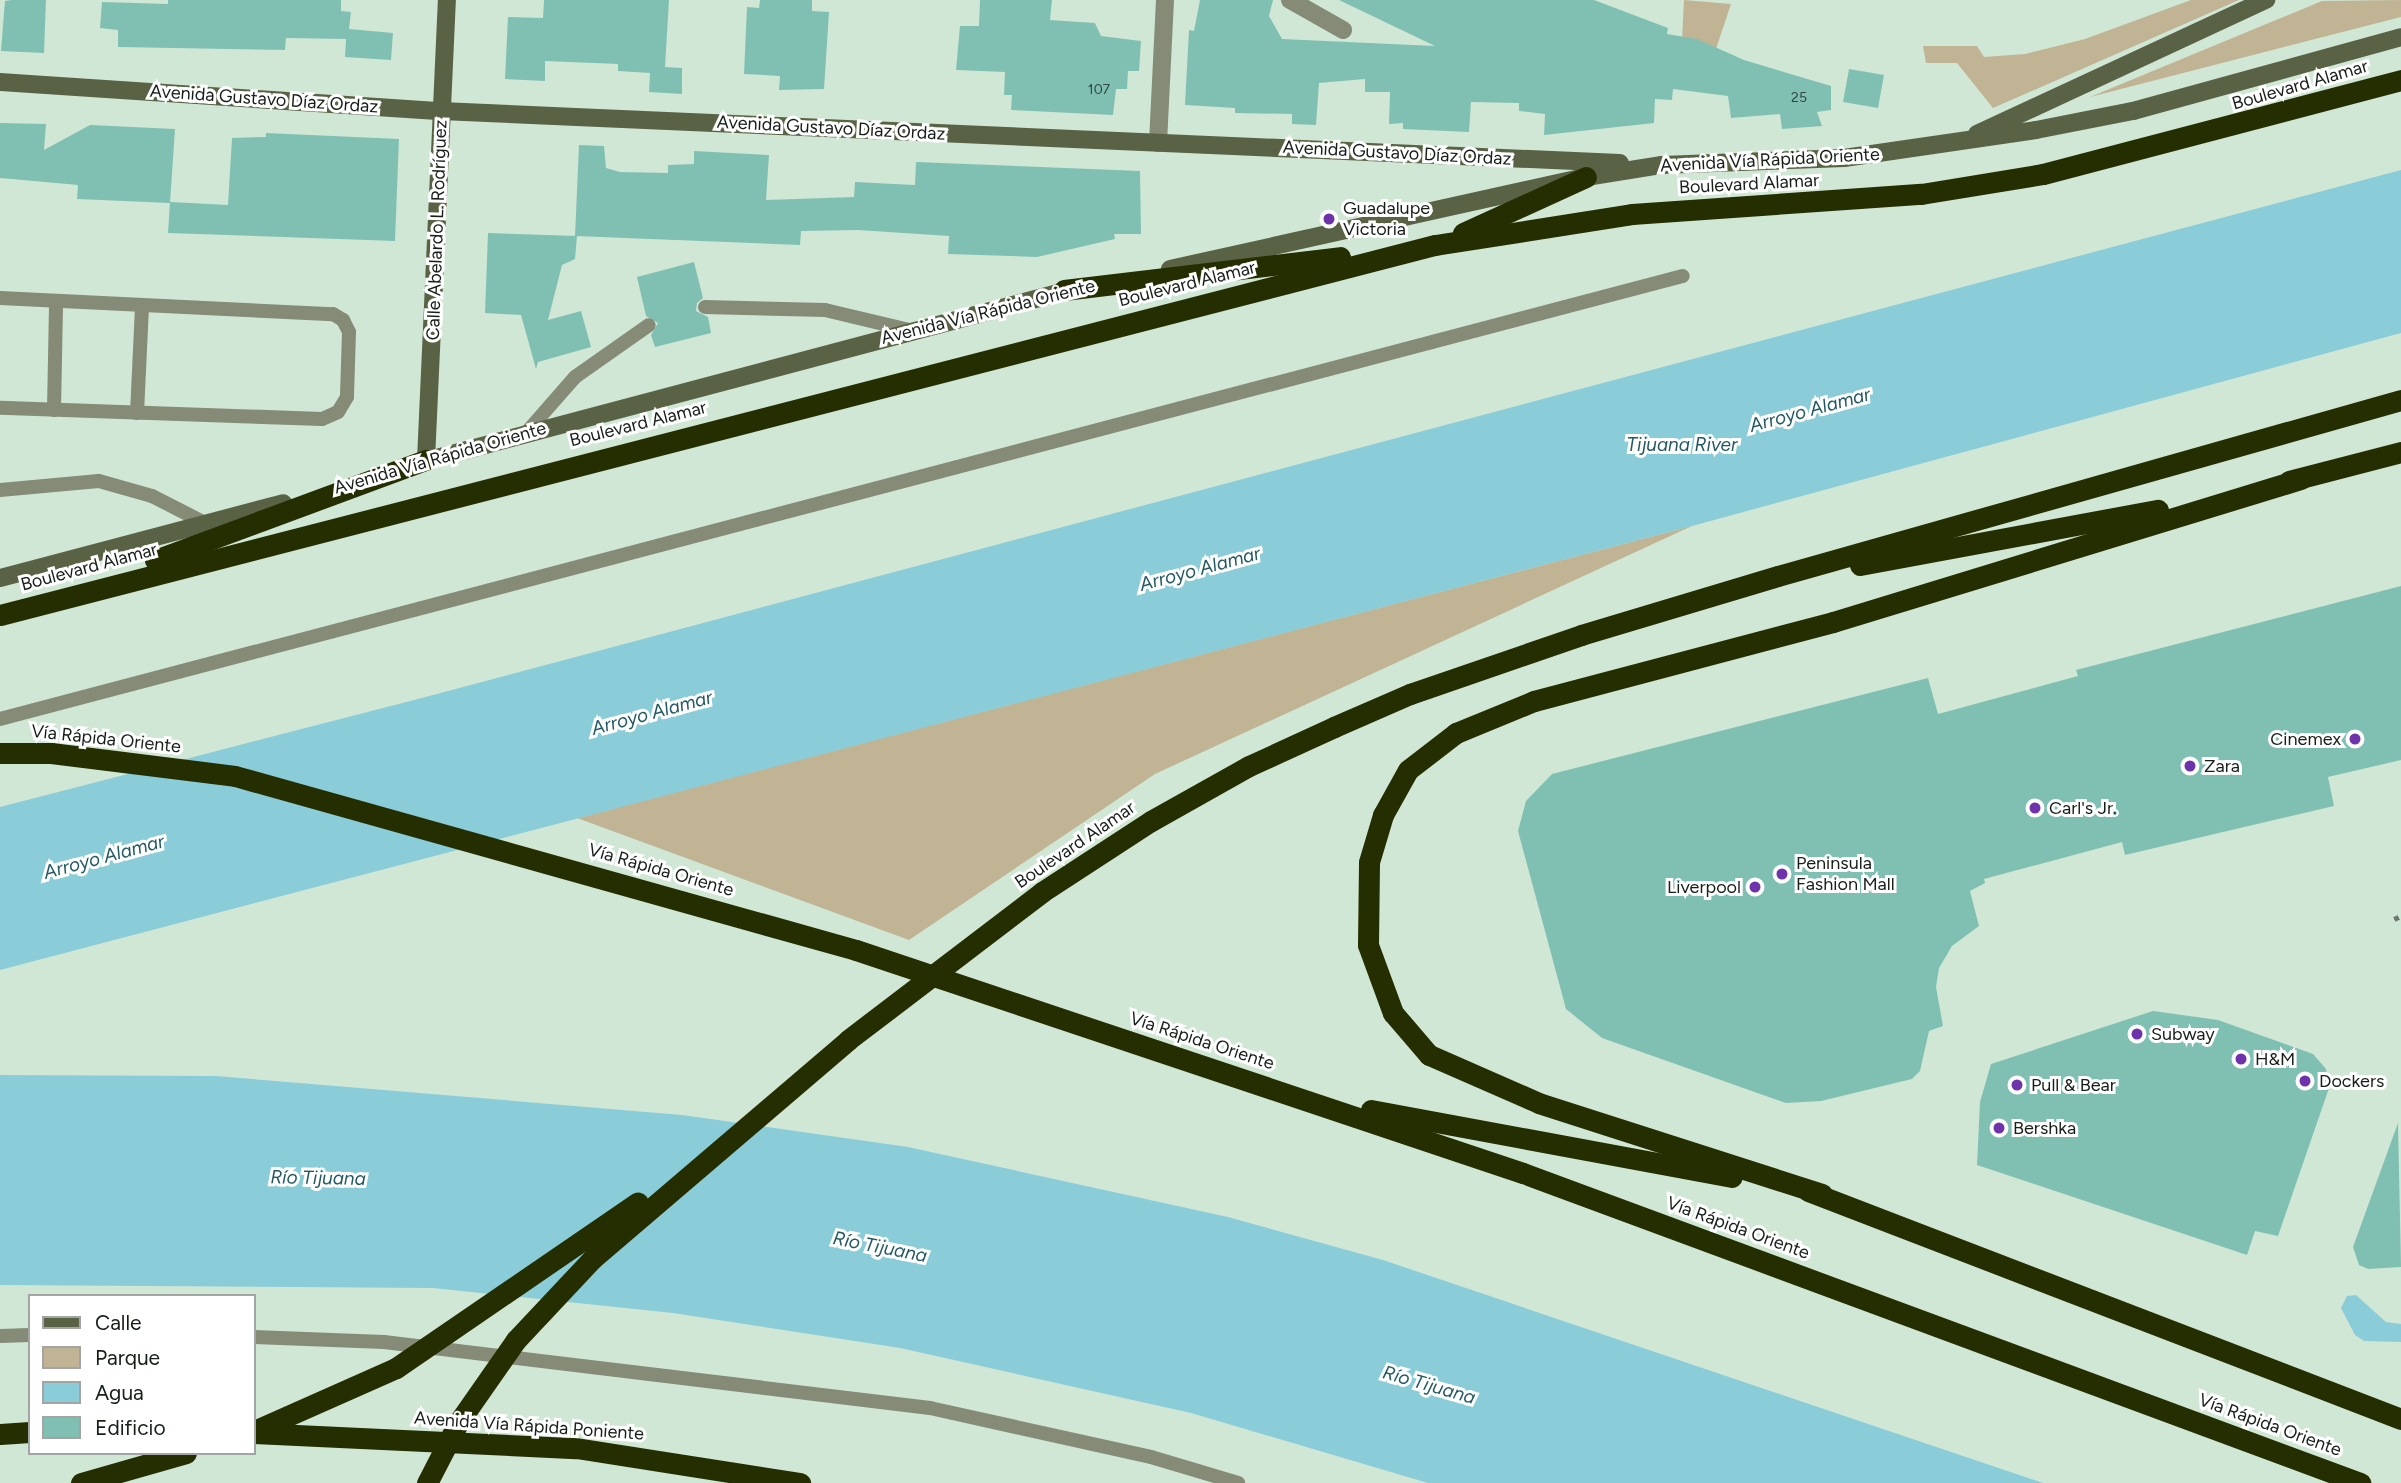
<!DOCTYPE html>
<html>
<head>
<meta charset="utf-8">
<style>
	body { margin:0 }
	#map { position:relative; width:2401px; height:1483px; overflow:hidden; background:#d1e7d5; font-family:Figtree,sans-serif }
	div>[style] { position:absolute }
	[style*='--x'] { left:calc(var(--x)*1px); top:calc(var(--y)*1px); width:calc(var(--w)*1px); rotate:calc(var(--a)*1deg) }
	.green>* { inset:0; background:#c0b495 }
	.water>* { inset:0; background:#8bccd9 }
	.building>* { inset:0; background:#80c0b3 }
	.path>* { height:4.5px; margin-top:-2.25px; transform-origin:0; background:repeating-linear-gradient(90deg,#6c7b6f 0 5px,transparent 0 8.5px) }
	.lane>* { height:14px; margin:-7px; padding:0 7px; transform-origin:7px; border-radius:7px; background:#858b76 }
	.street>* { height:18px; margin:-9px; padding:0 9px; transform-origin:9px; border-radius:9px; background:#858b76 }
	.secondary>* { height:18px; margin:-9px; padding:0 9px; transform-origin:9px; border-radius:9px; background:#5a6245 }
	.highway>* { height:21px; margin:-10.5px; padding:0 10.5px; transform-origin:10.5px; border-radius:10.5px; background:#252e00 }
	.highway-bridge>* { height:21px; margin:-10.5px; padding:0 10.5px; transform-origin:10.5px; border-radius:10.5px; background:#252e00 }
	.dots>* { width:19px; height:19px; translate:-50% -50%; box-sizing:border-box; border:4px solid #fff; border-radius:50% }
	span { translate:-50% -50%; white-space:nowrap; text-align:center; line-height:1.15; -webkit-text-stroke:6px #fff; paint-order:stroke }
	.number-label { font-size:14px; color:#30463f }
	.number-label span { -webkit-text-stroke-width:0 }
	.street-label { font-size:18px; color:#161e18 }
	.poi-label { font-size:18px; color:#161e18 }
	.left { translate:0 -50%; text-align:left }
	.right { translate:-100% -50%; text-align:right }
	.water-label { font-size:19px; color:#225963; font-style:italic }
	.legend { position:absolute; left:28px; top:1294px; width:228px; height:161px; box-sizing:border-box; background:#fff; border:2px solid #a2a5a3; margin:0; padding:9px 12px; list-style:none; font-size:21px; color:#161e18 }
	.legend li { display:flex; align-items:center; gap:14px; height:35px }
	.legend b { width:35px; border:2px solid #a2a5a3 }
</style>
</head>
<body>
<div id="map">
	<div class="green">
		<div style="clip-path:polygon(1684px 0,1731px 4px,1716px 49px,1682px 41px)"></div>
		<div style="clip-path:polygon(2191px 0,2239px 0,1993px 108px,1957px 63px,1926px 63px,1923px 46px,1977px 46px,1984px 57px,2025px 54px,2085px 39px)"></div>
		<div style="clip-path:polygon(2401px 0,2401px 17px,2090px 97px,2322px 1px)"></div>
		<div style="clip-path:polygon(1692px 526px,1155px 774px,909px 940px,577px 818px)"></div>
	</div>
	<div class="water">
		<div style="clip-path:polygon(2401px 170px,2401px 333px,1692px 526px,0 970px,0 807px,418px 699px)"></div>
		<div style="clip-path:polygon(0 1075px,216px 1076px,682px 1115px,908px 1147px,1228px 1217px,1383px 1260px,2043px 1483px,1428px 1483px,1191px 1413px,900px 1348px,673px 1313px,433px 1288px,0 1285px)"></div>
		<div style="clip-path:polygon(2356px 1295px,2386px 1322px,2401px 1324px,2401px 1342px,2364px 1341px,2355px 1335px,2341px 1308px,2347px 1296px)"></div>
	</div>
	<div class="building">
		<div style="clip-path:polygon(12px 0,46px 0,44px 53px,1px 51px,5px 1px)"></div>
		<div style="clip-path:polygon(168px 0,341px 0,341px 11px,351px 12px,349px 29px,393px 33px,391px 60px,345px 57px,346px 39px,286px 38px,285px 50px,118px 47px,118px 30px,100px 28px,102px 2px,168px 4px)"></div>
		<div style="clip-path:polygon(544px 0,669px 0,665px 67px,682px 68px,682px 94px,649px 92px,650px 73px,618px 71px,618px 64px,545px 61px,545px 81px,505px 79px,508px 17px,543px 18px)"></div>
		<div style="clip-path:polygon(760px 0,812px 0,812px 11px,829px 12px,824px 89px,779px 90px,780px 76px,744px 74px,747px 7px,759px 8px)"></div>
		<div style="clip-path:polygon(980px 0,1052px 0,1050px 20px,1095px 23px,1101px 36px,1141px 41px,1139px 71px,1128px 71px,1127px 89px,1116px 89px,1113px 115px,1011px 110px,1012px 95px,1004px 95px,1005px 72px,956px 70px,960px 26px,979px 26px)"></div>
		<div style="clip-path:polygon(1200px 0,1273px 0,1269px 16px,1282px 39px,1435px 46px,1339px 0,1594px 0,1668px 28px,1667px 34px,1697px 39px,1744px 60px,1831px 86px,1831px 110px,1817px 112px,1822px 126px,1782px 129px,1780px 114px,1731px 118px,1728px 96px,1673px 89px,1672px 100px,1655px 99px,1654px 123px,1544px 135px,1545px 114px,1519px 111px,1519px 103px,1471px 102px,1469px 132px,1403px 129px,1403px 123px,1389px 124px,1390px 92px,1365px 92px,1365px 79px,1319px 83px,1316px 125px,1292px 124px,1292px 114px,1235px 113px,1235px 108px,1185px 105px,1189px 30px,1194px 31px)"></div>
		<div style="clip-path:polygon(1849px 69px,1884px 75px,1878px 108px,1843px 102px)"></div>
		<div style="clip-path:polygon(0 123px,46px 124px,44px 150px,90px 125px,175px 129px,170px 203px,77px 199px,78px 185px,0 178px)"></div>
		<div style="clip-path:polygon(266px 133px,399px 139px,395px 241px,168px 233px,170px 202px,228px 205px,232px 138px,266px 137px)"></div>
		<div style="clip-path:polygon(579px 145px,604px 146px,606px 168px,620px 172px,668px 173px,668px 165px,694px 164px,694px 151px,769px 155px,766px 200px,854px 197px,855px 182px,915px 185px,916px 162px,1140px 171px,1141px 234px,1114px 234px,1115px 239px,1037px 257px,948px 254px,949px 236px,858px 230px,801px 231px,800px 245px,575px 236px)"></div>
		<div style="clip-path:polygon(488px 233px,577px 236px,575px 259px,562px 265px,548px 320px,581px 311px,591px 347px,538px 362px,536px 369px,521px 315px,485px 313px)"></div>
		<div style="clip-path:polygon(694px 262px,703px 298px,697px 303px,696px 311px,708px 317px,711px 333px,655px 347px,651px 335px,658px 323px,646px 316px,637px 277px)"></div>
		<div style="clip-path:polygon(2401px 586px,2401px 760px,2328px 777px,2334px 806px,2125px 855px,2122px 842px,1984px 879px,1985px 883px,1970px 891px,1979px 926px,1952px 946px,1939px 968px,1936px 987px,1943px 1026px,1929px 1031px,1920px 1071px,1912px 1079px,1821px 1101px,1786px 1103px,1602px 1038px,1566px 1009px,1518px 831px,1526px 801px,1552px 774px,1928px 678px,1938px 714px,2078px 676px,2076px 670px)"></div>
		<div style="clip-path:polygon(2153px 1011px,2218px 1020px,2313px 1054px,2326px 1069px,2329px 1088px,2278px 1236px,2255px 1231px,2247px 1255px,1977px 1165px,1980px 1102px,1991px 1064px)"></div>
		<div style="clip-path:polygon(2398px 1123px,2401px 1267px,2368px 1269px,2359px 1265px,2353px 1247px)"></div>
	</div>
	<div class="path">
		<div style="--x:2394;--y:919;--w:8;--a:-23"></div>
	</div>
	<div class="lane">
		<div style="--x:0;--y:298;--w:333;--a:2.8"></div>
		<div style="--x:333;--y:314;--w:12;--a:31"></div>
		<div style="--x:343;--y:320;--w:13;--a:63"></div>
		<div style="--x:349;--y:332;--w:65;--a:91.8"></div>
		<div style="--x:347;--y:397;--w:17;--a:121"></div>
		<div style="--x:338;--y:412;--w:17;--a:156"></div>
		<div style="--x:322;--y:419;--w:322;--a:-178"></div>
		<div style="--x:705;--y:307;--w:120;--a:1.4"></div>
		<div style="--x:825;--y:310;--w:90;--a:13.4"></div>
		<div style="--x:54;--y:410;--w:109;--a:-88.9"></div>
		<div style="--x:137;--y:413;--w:108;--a:-87.3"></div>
		<div style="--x:526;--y:433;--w:74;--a:-48.8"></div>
		<div style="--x:575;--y:377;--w:90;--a:-35.1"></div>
		<div style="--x:0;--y:490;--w:99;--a:-5.2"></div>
		<div style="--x:99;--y:481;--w:55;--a:15.8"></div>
		<div style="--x:152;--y:496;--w:62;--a:27"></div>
		<div style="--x:0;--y:719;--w:1740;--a:-14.75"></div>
		<div style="--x:0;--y:1336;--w:30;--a:-2"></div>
		<div style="--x:254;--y:1337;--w:130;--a:2.2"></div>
		<div style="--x:384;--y:1342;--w:550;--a:6.89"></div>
		<div style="--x:930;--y:1408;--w:226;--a:12.5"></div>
		<div style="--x:1151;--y:1457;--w:91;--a:16.6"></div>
	</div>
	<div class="street">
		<div style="--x:1290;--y:0;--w:61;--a:29.5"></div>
		<div style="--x:1158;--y:143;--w:143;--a:-87.2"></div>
	</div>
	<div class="secondary">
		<div style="--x:0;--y:82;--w:442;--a:3.8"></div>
		<div style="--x:441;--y:111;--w:1180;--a:2.53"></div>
		<div style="--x:1977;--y:134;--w:319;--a:-24.9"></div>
		<div style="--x:1170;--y:269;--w:426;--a:-12.5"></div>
		<div style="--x:1586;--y:177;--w:77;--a:-9"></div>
		<div style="--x:1662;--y:165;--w:182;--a:-2.2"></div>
		<div style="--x:1844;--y:158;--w:194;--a:-8.3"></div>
		<div style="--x:2036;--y:130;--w:99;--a:-11.1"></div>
		<div style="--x:2133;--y:111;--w:278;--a:-15.4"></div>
		<div style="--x:426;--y:460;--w:460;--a:-87.4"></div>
		<div style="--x:414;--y:464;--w:686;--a:-14.87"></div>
		<div style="--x:0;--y:578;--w:293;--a:-14.8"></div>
	</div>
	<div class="highway">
		<div style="--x:1463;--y:233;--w:135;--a:-24.5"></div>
		<div style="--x:1064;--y:290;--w:278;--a:-6.8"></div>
		<div style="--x:2289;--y:481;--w:116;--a:-14.5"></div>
		<div style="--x:155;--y:560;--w:289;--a:-20.3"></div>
		<div style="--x:1860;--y:565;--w:303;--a:-10.5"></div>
		<div style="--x:1778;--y:576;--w:647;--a:-15.78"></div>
		<div style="--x:0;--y:615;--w:1482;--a:-14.46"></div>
		<div style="--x:1435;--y:245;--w:199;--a:-8.9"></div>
		<div style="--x:1632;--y:214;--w:290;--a:-4"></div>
		<div style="--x:1921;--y:194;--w:124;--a:-9.3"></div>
		<div style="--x:2043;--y:174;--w:370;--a:-14.7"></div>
		<div style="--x:0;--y:753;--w:51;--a:0"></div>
		<div style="--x:51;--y:753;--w:185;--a:7.1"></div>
		<div style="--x:235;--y:776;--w:645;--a:15.65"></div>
		<div style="--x:856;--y:950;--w:703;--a:18.49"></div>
		<div style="--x:1523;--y:1173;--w:893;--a:20.32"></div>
		<div style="--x:1371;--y:1110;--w:367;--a:10.5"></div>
		<div style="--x:1808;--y:1191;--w:635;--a:21.03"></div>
		<div style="--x:1822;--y:1194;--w:297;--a:-162.2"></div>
		<div style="--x:1539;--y:1103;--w:120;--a:-156.4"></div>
		<div style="--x:1429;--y:1055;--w:55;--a:-130.6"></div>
		<div style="--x:1393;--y:1013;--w:72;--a:-110.2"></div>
		<div style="--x:1368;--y:945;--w:83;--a:-89.3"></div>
		<div style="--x:1369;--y:862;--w:49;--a:-73.4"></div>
		<div style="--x:1383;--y:815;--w:51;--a:-60.9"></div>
		<div style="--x:1408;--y:770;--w:61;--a:-37.6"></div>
		<div style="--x:1456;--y:733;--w:84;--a:-22.3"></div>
		<div style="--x:1534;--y:701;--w:309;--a:-14.8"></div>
		<div style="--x:1833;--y:622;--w:489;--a:-17"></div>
		<div style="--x:254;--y:1433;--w:322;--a:2.7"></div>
		<div style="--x:576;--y:1448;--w:227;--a:8.9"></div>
		<div style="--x:0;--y:1434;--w:30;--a:-4"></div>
		<div style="--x:81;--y:1483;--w:109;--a:-15.9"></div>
	</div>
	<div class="highway-bridge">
		<div style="--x:254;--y:1431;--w:155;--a:-23.9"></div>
		<div style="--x:396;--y:1368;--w:293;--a:-34.4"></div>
		<div style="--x:427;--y:1483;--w:68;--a:-62.7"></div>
		<div style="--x:458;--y:1423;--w:101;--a:-55.1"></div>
		<div style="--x:516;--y:1340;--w:111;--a:-46.8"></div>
		<div style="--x:592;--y:1259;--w:337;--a:-40.5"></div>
		<div style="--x:848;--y:1040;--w:244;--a:-37.3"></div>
		<div style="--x:1042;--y:892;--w:130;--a:-33.1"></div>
		<div style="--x:1151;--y:821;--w:112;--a:-29.3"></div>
		<div style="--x:1249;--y:766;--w:94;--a:-24.6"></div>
		<div style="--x:1334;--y:727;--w:83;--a:-23.5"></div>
		<div style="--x:1410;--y:694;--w:181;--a:-19"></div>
		<div style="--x:1581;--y:635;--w:206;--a:-16.7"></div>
	</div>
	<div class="dots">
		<div style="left:1329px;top:219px;background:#6e33aa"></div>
		<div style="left:2355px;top:739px;background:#6e33aa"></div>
		<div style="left:2190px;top:766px;background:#6e33aa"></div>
		<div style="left:2035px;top:808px;background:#6e33aa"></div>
		<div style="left:1782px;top:874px;background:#6e33aa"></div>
		<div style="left:1755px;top:887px;background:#6e33aa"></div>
		<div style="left:2137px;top:1034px;background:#6e33aa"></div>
		<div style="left:2241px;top:1059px;background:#6e33aa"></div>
		<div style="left:2305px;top:1081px;background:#6e33aa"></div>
		<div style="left:2017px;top:1085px;background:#6e33aa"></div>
		<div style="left:1999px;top:1128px;background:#6e33aa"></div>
	</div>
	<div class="number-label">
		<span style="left:1099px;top:90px">107</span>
		<span style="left:1799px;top:98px">25</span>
	</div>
	<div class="street-label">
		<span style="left:2300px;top:85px;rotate:-16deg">Boulevard Alamar</span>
		<span style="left:264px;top:99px;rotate:4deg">Avenida Gustavo Díaz Ordaz</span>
		<span style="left:831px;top:128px;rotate:3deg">Avenida Gustavo Díaz Ordaz</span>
		<span style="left:1397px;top:153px;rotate:3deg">Avenida Gustavo Díaz Ordaz</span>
		<span style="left:1770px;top:160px;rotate:-3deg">Avenida Vía Rápida Oriente</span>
		<span style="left:1749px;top:184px;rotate:-3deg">Boulevard Alamar</span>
		<span style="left:437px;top:230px;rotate:-88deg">Calle Abelardo L. Rodríguez</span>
		<span style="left:1187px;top:284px;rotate:-14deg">Boulevard Alamar</span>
		<span style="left:988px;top:312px;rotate:-14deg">Avenida Vía Rápida Oriente</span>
		<span style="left:638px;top:424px;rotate:-14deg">Boulevard Alamar</span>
		<span style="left:440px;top:458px;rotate:-16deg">Avenida Vía Rápida Oriente</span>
		<span style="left:89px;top:567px;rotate:-15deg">Boulevard Alamar</span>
		<span style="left:106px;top:739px;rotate:6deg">Vía Rápida Oriente</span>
		<span style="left:1075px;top:845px;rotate:-34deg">Boulevard Alamar</span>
		<span style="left:661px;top:870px;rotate:16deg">Vía Rápida Oriente</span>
		<span style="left:1202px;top:1041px;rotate:18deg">Vía Rápida Oriente</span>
		<span style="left:1738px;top:1228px;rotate:20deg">Vía Rápida Oriente</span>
		<span style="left:2270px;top:1425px;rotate:20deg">Vía Rápida Oriente</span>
		<span style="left:529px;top:1426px;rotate:4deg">Avenida Vía Rápida Poniente</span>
	</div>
	<div class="poi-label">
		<span class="left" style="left:1343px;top:219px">Guadalupe<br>Victoria</span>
		<span class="right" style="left:2341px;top:739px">Cinemex</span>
		<span class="left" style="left:2204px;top:766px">Zara</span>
		<span class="left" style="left:2049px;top:808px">Carl's Jr.</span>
		<span class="left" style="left:1796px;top:874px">Peninsula<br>Fashion Mall</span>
		<span class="right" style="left:1741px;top:887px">Liverpool</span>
		<span class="left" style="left:2151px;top:1034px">Subway</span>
		<span class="left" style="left:2255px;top:1059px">H&amp;M</span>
		<span class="left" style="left:2319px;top:1081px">Dockers</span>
		<span class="left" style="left:2031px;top:1085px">Pull &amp; Bear</span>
		<span class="left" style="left:2013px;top:1128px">Bershka</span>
	</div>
	<div class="water-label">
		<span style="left:1810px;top:410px;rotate:-15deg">Arroyo Alamar</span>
		<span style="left:1682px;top:445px">Tijuana River</span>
		<span style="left:1200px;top:569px;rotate:-15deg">Arroyo Alamar</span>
		<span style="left:652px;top:713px;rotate:-15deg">Arroyo Alamar</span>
		<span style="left:104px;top:857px;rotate:-15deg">Arroyo Alamar</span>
		<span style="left:318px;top:1178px;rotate:1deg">Río Tijuana</span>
		<span style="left:880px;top:1247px;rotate:11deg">Río Tijuana</span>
		<span style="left:1429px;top:1385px;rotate:16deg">Río Tijuana</span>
	</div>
	<ul class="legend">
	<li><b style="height:9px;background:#5a6245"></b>Calle</li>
	<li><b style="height:19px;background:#c0b495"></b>Parque</li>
	<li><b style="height:19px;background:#8bccd9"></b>Agua</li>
	<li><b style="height:19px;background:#80c0b3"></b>Edificio</li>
	</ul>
</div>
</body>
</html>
